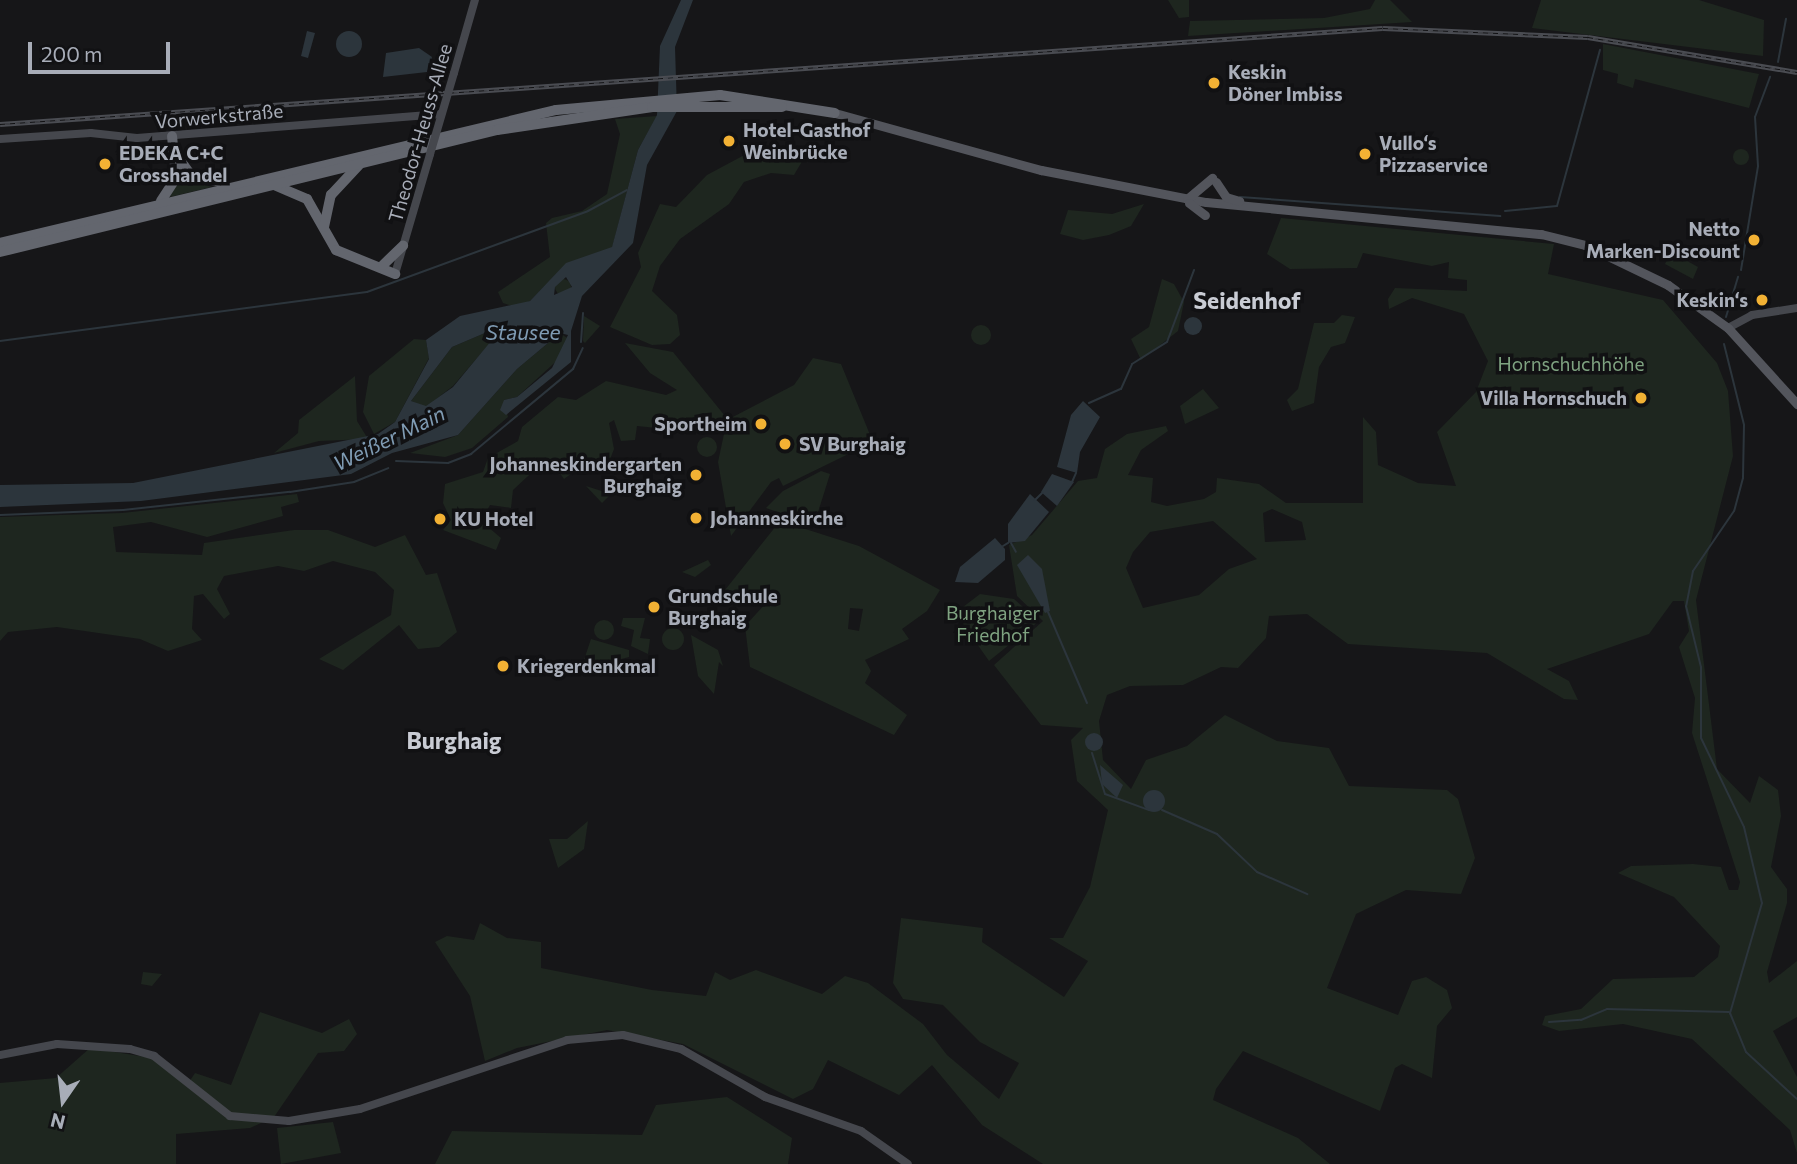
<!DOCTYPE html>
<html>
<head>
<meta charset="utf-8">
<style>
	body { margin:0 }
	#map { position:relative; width:1797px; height:1164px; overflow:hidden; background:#161618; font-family:Commissioner,sans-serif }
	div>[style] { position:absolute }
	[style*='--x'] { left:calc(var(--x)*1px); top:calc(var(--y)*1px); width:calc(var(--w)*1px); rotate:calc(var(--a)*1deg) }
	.green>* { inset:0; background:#1e261f }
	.round { border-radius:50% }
	.water>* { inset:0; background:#2c353c }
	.stream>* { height:2px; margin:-1px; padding:0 1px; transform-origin:1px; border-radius:1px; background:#2c353c }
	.secondary>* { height:8px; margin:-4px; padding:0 4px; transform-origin:4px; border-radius:4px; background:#45474d }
	.primary>* { height:9px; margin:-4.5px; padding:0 4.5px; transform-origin:4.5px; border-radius:4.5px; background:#53555c }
	.highway>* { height:10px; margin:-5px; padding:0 5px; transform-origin:5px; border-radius:5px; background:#63666e }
	.rail>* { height:4.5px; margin-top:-2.25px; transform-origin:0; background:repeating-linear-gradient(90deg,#111113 0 5px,#4a4c52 0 10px); box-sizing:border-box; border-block:2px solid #4a4c52 }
	.secondary-bridge>* { height:8px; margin:-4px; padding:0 4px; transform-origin:4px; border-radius:4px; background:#45474d }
	.dots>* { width:19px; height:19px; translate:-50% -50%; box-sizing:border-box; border:4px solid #111113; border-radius:50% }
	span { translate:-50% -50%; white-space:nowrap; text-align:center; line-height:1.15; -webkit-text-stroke:7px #111113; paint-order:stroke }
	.poi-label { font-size:19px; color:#a8adb8; font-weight:700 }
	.left { translate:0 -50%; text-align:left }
	.right { translate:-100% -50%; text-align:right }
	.street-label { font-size:19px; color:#a8adb8 }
	.park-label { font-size:19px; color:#7fa381 }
	.water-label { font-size:21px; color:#7f9bb3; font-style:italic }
	.quarter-label { font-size:23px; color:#c9ccd4; font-weight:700 }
	.north { position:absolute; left:28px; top:1066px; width:70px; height:70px; -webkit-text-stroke:5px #111113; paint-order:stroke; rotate:194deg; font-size:19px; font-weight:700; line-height:28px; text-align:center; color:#a8adb8 }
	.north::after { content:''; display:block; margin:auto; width:24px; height:32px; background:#a8adb8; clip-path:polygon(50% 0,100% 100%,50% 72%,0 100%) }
	.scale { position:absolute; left:28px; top:42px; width:142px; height:32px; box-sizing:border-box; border:4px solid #a8adb8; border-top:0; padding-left:9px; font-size:21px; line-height:24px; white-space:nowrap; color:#a8adb8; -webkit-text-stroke:5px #111113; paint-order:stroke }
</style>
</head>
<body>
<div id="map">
	<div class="green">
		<div style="clip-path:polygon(1168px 0,1189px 0,1189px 17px,1179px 18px)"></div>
		<div style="clip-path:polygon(1375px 0,1390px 0,1412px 22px,1188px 36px,1190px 21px,1324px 18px,1370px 9px)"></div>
		<div style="clip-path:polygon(1541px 0,1699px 0,1764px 20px,1763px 56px,1532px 28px)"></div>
		<div style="clip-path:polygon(1603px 44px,1759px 74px,1749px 108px,1635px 79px,1633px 88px,1617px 83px,1618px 74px,1603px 70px)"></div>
		<div style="clip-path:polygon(657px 116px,638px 150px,612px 248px,566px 264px,530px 301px,515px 307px,503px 303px,498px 292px,550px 257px,546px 223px,552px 218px,582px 211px,607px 194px,620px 134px,615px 119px)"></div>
		<div class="round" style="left:1733px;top:149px;width:16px;height:16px"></div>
		<div style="clip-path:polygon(750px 152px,782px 159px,807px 153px,794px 175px,771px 173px,744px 182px,729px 204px,680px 239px,660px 266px,652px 291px,677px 315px,680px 335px,670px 344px,652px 345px,610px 327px,641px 267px,638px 253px,660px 204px,676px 207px,707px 175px)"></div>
		<div style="clip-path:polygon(180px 169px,202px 184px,212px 187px,170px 197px)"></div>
		<div style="clip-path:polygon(1144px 204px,1131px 226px,1109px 235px,1083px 240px,1060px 234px,1068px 210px,1112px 214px)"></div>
		<div style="clip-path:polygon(evenodd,1281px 218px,1554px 244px,1548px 274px,1663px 300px,1717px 363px,1728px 391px,1733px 456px,1696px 600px,1717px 769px,1750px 803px,1759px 776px,1778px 790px,1781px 816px,1771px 867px,1787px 889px,1787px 903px,1767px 972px,1769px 983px,1797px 961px,1797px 1017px,1773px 1031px,1797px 1077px,1797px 1153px,1790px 1130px,1692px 1039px,1623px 1024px,1559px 1031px,1542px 1025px,1545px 1016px,1581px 1009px,1613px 979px,1694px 977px,1718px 957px,1720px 946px,1674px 897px,1618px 873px,1631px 866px,1693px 864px,1721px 867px,1729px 890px,1738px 890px,1740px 882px,1692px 733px,1695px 698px,1679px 647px,1689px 631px,1684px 601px,1673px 601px,1649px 634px,1547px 669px,1569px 681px,1578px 700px,1564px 699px,1487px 653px,1348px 644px,1307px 614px,1269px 616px,1266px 638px,1238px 668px,1221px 667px,1183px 685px,1130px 686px,1107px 695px,1099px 721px,1103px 760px,1131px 789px,1146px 760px,1187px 746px,1225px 715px,1277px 741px,1329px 748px,1349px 786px,1447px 790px,1458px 799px,1475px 858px,1461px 894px,1406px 890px,1356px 914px,1327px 988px,1398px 1015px,1412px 981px,1426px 977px,1447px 990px,1452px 1008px,1437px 1026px,1432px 1078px,1402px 1064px,1395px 1068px,1380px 1111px,1243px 1051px,1216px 1089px,1213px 1100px,1298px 1138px,1330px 1164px,1043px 1164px,982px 1125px,932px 1065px,899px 1095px,828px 1060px,813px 1089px,793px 1099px,683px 1044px,607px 1030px,517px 1048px,485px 1061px,470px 996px,435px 942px,447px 936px,474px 940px,480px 923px,507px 938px,541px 942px,541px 968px,652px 990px,706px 996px,715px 972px,730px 980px,756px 970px,822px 994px,845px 976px,868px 983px,923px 1024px,947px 1055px,999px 1099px,1019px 1063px,980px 1042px,943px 1005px,903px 999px,893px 983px,901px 918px,983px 928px,982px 942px,1064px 997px,1088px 961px,1049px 938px,1063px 938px,1090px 887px,1108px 810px,1077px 781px,1071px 740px,1083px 728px,1041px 725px,994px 665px,1043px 621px,1017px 596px,1009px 545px,1032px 535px,1078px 481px,1097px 478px,1105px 449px,1127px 434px,1166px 426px,1168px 431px,1141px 450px,1128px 475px,1153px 478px,1151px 502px,1167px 506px,1204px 499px,1216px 492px,1217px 478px,1259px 484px,1286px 503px,1363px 503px,1363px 417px,1376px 432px,1378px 465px,1418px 483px,1456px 486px,1437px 432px,1476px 392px,1488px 361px,1464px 314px,1412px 298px,1389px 309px,1388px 299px,1395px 288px,1467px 291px,1467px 280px,1448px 278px,1449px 262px,1432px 266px,1363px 253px,1357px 268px,1290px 269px,1267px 254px,1281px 218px,1272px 509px,1302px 522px,1306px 540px,1265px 542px,1263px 513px,1272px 509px,1281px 218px,1213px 521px,1257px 559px,1229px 569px,1199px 595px,1143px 608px,1126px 568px,1133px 552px,1150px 532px,1213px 521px)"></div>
		<div style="clip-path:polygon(1671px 252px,1698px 267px,1693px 279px,1665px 264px)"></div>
		<div class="round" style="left:555px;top:279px;width:16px;height:16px"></div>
		<div style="clip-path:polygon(1162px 279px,1174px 284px,1184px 302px,1178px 331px,1141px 360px,1131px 339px,1149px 327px)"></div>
		<div style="clip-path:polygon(1342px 315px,1355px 317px,1345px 343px,1331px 347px,1319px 367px,1314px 403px,1292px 411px,1287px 400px,1298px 389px,1314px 323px,1334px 323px)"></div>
		<div style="clip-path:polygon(584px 316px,600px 326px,585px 343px,583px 341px)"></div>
		<div class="round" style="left:971px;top:325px;width:20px;height:20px"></div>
		<div style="clip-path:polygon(492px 330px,496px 336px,453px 386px,426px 407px,411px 401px,452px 347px)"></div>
		<div style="clip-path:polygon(560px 333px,570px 340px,562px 356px,517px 397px,504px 400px,508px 417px,472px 448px,445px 457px,410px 453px,458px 435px,517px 369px)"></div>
		<div style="clip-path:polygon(414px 339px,426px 340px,429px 358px,395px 422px,374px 434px,363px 412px,369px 376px)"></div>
		<div style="clip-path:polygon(625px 343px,673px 352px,725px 416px,716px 434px,637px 426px,635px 440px,621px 441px,614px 420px,609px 423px,614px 449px,605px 472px,590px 460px,564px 479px,552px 462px,541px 464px,513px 490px,511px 508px,490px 505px,481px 521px,501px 538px,496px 550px,443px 530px,451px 520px,443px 503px,445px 484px,483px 472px,488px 458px,518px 441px,522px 427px,558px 397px,576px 400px,606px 381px,666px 395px,677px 390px,650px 373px)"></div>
		<div style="clip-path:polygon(813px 358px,841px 364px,873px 442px,783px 486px,779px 478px,771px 482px,731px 536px,718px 462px,727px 420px,794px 385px)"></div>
		<div style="clip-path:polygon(355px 376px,357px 421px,368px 439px,319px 441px,274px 453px,298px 433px,299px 420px)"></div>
		<div style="clip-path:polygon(1203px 389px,1219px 408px,1185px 424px,1180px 406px)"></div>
		<div class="round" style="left:697px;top:437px;width:20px;height:20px"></div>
		<div style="clip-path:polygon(821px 471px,830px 474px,814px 525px,766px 508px,783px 491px)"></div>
		<div style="clip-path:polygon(586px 486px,611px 494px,602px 503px)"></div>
		<div style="clip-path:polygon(297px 494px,299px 502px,281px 507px,283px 516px,207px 537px,151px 522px,113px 527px,116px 552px,202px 555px,204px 543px,294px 530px,328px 530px,375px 547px,405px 535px,426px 575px,437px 573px,457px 632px,439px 647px,418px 649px,399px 625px,343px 670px,319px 659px,391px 615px,394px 590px,375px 572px,333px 561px,304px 571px,278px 566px,224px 576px,217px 589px,230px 614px,224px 619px,203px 594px,194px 596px,192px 629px,202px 640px,168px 651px,140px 639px,57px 627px,8px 632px,0 641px,0 517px,122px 513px)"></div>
		<div style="clip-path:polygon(evenodd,780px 521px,859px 546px,940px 590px,927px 611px,902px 629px,909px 639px,865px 660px,871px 671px,865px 683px,907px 715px,894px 735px,750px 667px,745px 626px,766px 603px,725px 590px,780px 521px,850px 608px,863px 609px,859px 631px,848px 629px,850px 608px)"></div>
		<div style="clip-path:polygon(708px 560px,711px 565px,695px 577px,682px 572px)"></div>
		<div style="clip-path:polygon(980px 594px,1014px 599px,1039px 621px,989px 661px,963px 624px,963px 607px)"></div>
		<div style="clip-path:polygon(623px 618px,645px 618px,640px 638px,650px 639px,648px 654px,631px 646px,634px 630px,621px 626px)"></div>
		<div class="round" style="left:594px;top:620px;width:20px;height:20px"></div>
		<div class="round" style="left:662px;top:628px;width:22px;height:22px"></div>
		<div style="clip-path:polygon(691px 635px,718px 650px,723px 666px,719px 662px,714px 694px,698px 676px)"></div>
		<div style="clip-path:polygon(591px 639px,629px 650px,629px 657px,599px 665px,584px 660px)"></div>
		<div style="clip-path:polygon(588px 821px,584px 849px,558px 868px,549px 839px,567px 839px)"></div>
		<div style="clip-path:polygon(143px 972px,162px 974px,152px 986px,141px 984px)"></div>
		<div style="clip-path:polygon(260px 1012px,322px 1033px,349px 1019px,357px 1034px,344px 1051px,318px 1053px,274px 1117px,250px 1128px,176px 1134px,176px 1164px,0 1164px,0 1083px,56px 1078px,90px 1048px,152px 1058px,187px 1085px,195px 1073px,231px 1085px)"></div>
		<div style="clip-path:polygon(727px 1097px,792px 1138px,788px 1164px,435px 1164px,452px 1131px,642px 1135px,656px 1105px)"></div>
		<div style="clip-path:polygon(333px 1122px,341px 1153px,281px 1164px,277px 1128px)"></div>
	</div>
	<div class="water">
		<div style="clip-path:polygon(evenodd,681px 0,693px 0,675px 47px,677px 111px,647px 165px,633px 243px,582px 296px,571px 331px,571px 362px,506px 415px,500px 410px,504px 400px,517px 397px,552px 368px,568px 335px,560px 333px,517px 369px,458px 435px,392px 453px,351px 474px,141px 501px,0 507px,0 485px,133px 483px,378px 434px,395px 422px,429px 359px,426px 340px,460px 316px,530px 301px,566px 263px,612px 247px,638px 150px,657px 115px,660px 46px,681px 0,566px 277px,572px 287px,554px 295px,555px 287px,566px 277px,681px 0,492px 330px,496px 335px,453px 387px,426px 406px,411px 401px,452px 347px,492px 330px)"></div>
		<div style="clip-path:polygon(307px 31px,315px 33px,308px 58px,301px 56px)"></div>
		<div class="round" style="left:336px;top:31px;width:26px;height:26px"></div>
		<div style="clip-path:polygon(419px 48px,432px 57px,427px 72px,383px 77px,386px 53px)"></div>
		<div class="round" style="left:1184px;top:317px;width:18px;height:18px"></div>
		<div style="clip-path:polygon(1083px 401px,1100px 417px,1080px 452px,1077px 473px,1057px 467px,1071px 415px)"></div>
		<div style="clip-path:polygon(1052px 474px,1074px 482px,1057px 506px,1041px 492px)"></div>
		<div style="clip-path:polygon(1030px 494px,1049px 512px,1025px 541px,1008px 543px,1008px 524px)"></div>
		<div style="clip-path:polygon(995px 538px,1005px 549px,1005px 560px,978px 583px,955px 582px,960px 567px)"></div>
		<div style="clip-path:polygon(1028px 555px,1042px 569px,1050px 611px,1045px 613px,1017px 565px)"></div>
		<div class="round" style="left:1085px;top:733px;width:18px;height:18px"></div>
		<div style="clip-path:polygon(1100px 765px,1123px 785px,1117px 798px,1102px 784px)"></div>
		<div class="round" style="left:1143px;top:790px;width:22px;height:22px"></div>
	</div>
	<div class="stream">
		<div style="--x:1778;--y:62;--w:44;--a:-79.5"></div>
		<div style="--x:1240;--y:197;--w:261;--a:4.2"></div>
		<div style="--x:1505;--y:211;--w:52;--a:-5.5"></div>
		<div style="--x:1557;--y:206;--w:162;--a:-74.6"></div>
		<div style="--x:1741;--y:270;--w:105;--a:-80.7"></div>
		<div style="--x:1758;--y:166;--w:49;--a:-93.5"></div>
		<div style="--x:1755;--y:117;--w:43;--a:-69.4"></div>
		<div style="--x:1726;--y:317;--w:42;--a:-73.3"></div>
		<div style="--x:0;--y:341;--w:370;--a:-7.6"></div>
		<div style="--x:367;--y:292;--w:235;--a:-20.1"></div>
		<div style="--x:588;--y:211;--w:44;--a:-28.3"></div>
		<div style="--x:581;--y:342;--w:29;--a:-86"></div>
		<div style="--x:1724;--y:344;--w:83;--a:76.1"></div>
		<div style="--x:1744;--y:425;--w:53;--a:91.1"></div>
		<div style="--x:1743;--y:478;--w:34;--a:105"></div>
		<div style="--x:1734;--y:511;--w:73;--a:124.3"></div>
		<div style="--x:1693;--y:571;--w:36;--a:101"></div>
		<div style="--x:1686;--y:606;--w:63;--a:76.2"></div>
		<div style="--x:1701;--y:667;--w:71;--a:90"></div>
		<div style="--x:1701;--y:738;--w:99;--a:64.2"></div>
		<div style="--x:1744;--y:827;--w:78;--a:76.7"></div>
		<div style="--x:1762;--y:903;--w:115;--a:106.2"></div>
		<div style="--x:1730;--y:1013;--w:42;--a:67.7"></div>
		<div style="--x:1746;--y:1052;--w:69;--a:42.7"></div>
		<div style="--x:1089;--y:403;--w:35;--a:-24"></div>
		<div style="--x:1121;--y:389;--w:27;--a:-66"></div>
		<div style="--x:1132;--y:364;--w:41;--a:-32.2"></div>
		<div style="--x:1167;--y:342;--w:77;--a:-69.4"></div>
		<div style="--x:396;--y:461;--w:52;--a:2.2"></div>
		<div style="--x:448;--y:463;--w:25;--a:-21"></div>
		<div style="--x:471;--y:454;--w:133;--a:-39.8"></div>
		<div style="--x:573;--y:369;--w:23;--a:-65"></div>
		<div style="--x:1072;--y:482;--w:10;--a:-66"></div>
		<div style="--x:1035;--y:500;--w:10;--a:-45"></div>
		<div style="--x:0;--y:515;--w:123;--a:-2.3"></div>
		<div style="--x:123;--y:510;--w:168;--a:-6.2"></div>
		<div style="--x:290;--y:492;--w:65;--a:-8.9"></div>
		<div style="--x:354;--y:482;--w:37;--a:-22"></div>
		<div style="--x:1011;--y:543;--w:10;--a:61"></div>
		<div style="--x:1003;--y:546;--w:6;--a:-31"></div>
		<div style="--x:1048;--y:612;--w:99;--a:66.8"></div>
		<div style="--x:1092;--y:753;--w:43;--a:72.4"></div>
		<div style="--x:1105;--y:794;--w:47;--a:20"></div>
		<div style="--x:1162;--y:810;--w:60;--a:23.6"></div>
		<div style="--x:1217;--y:834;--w:55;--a:43.5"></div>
		<div style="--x:1257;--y:872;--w:55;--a:23.7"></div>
		<div style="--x:1549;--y:1022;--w:32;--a:-4"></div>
		<div style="--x:1581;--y:1020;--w:28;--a:-23"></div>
		<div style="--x:1607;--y:1009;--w:122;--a:1.4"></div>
	</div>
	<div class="secondary">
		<div style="--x:454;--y:73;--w:76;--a:-74"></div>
		<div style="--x:0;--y:139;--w:91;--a:-3.8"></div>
		<div style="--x:91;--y:133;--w:46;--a:6.2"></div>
		<div style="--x:137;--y:138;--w:305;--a:-4.5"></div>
		<div style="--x:395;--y:274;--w:125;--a:-73.7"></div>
		<div style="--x:1728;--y:328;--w:27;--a:-28"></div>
		<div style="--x:1752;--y:315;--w:46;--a:-8.8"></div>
		<div style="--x:0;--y:1055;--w:58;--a:-10.9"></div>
		<div style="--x:57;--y:1044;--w:73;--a:3.9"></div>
		<div style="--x:130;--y:1049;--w:25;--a:16"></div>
		<div style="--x:154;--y:1056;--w:97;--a:38.3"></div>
		<div style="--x:230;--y:1116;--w:59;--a:4.8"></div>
		<div style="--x:289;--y:1121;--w:72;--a:-9.6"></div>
		<div style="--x:360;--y:1109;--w:218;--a:-18.4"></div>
		<div style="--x:567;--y:1040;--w:56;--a:-5.1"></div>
		<div style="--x:623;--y:1035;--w:60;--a:13.6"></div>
		<div style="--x:681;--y:1049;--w:97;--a:29.7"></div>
		<div style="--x:765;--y:1097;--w:102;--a:19.5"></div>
		<div style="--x:861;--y:1131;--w:57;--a:35.1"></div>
	</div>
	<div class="primary">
		<div style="--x:835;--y:113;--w:214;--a:15.5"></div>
		<div style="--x:1041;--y:170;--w:168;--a:11"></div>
		<div style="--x:1206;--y:202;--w:337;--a:5.5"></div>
		<div style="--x:1541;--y:234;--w:45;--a:14"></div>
		<div style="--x:1585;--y:245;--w:92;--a:25.7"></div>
		<div style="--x:1668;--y:285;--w:74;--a:35.6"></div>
		<div style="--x:1728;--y:328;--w:103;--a:47.8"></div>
		<div style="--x:1216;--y:182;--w:18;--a:56"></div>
		<div style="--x:1226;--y:197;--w:14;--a:17"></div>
		<div style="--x:1187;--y:199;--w:33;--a:-40"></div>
		<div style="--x:1189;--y:203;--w:20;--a:37"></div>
	</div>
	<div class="highway">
		<div style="--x:177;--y:156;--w:26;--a:54"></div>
		<div style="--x:192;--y:177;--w:31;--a:9"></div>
		<div style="--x:274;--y:185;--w:36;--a:23"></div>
		<div style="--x:307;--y:199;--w:59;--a:60.4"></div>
		<div style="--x:336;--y:250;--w:64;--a:22.1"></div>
		<div style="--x:161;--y:201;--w:27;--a:-57"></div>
		<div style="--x:176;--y:178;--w:42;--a:-95.4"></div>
		<div style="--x:324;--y:227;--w:33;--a:-78"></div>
		<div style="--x:331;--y:195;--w:41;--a:-47"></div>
		<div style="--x:0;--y:243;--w:572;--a:-13.45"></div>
		<div style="--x:556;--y:110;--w:165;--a:-5.2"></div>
		<div style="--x:720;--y:95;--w:116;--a:8.9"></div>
		<div style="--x:0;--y:252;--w:512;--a:-13.79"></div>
		<div style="--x:497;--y:130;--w:157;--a:-8.4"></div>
		<div style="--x:652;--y:107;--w:130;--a:0"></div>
		<div style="--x:383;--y:265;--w:28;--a:-44"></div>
	</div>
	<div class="rail">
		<div style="--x:0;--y:124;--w:1386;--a:-3.97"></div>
		<div style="--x:1383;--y:28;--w:205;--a:2.5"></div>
		<div style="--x:1588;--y:37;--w:212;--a:9.5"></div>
	</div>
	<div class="secondary-bridge">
		<div style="--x:430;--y:154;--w:84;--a:-73.5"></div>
	</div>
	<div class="dots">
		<div style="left:1214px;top:83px;background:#f2b134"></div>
		<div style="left:729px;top:141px;background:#f2b134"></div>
		<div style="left:1365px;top:154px;background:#f2b134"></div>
		<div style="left:105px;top:164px;background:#f2b134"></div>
		<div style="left:1754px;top:240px;background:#f2b134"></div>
		<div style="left:1762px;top:300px;background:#f2b134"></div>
		<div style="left:1641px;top:398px;background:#f2b134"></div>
		<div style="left:761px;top:424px;background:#f2b134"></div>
		<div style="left:785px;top:444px;background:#f2b134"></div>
		<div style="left:696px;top:475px;background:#f2b134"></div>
		<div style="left:696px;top:518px;background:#f2b134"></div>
		<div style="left:440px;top:519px;background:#f2b134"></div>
		<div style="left:654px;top:607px;background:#f2b134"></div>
		<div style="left:503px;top:666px;background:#f2b134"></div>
	</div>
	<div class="poi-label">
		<span class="left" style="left:1228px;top:83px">Keskin<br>Döner Imbiss</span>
		<span class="left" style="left:743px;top:141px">Hotel-Gasthof<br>Weinbrücke</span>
		<span class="left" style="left:1379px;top:154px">Vullo‘s<br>Pizzaservice</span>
		<span class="left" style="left:119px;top:164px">EDEKA C+C<br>Grosshandel</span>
		<span class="right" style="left:1740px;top:240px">Netto<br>Marken-Discount</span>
		<span class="right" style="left:1748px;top:300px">Keskin‘s</span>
		<span class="right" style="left:1627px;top:398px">Villa Hornschuch</span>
		<span class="right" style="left:747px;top:424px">Sportheim</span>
		<span class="left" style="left:799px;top:444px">SV Burghaig</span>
		<span class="right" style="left:682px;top:475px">Johanneskindergarten<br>Burghaig</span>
		<span class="left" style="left:710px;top:518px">Johanneskirche</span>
		<span class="left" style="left:454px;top:519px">KU Hotel</span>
		<span class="left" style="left:668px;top:607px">Grundschule<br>Burghaig</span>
		<span class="left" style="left:517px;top:666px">Kriegerdenkmal</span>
	</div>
	<div class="street-label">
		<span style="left:219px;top:116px;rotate:-5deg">Vorwerkstraße</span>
		<span style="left:420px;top:133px;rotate:-74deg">Theodor-Heuss-Allee</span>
	</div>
	<div class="park-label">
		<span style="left:1571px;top:364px">Hornschuchhöhe</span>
		<span style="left:993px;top:624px">Burghaiger<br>Friedhof</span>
	</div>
	<div class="water-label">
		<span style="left:523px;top:332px">Stausee</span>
		<span style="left:389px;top:438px;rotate:-26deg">Weißer Main</span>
	</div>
	<div class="quarter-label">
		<span style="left:1247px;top:300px">Seidenhof</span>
		<span style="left:454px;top:740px">Burghaig</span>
	</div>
	<div class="north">N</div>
	<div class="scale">200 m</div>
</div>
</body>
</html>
